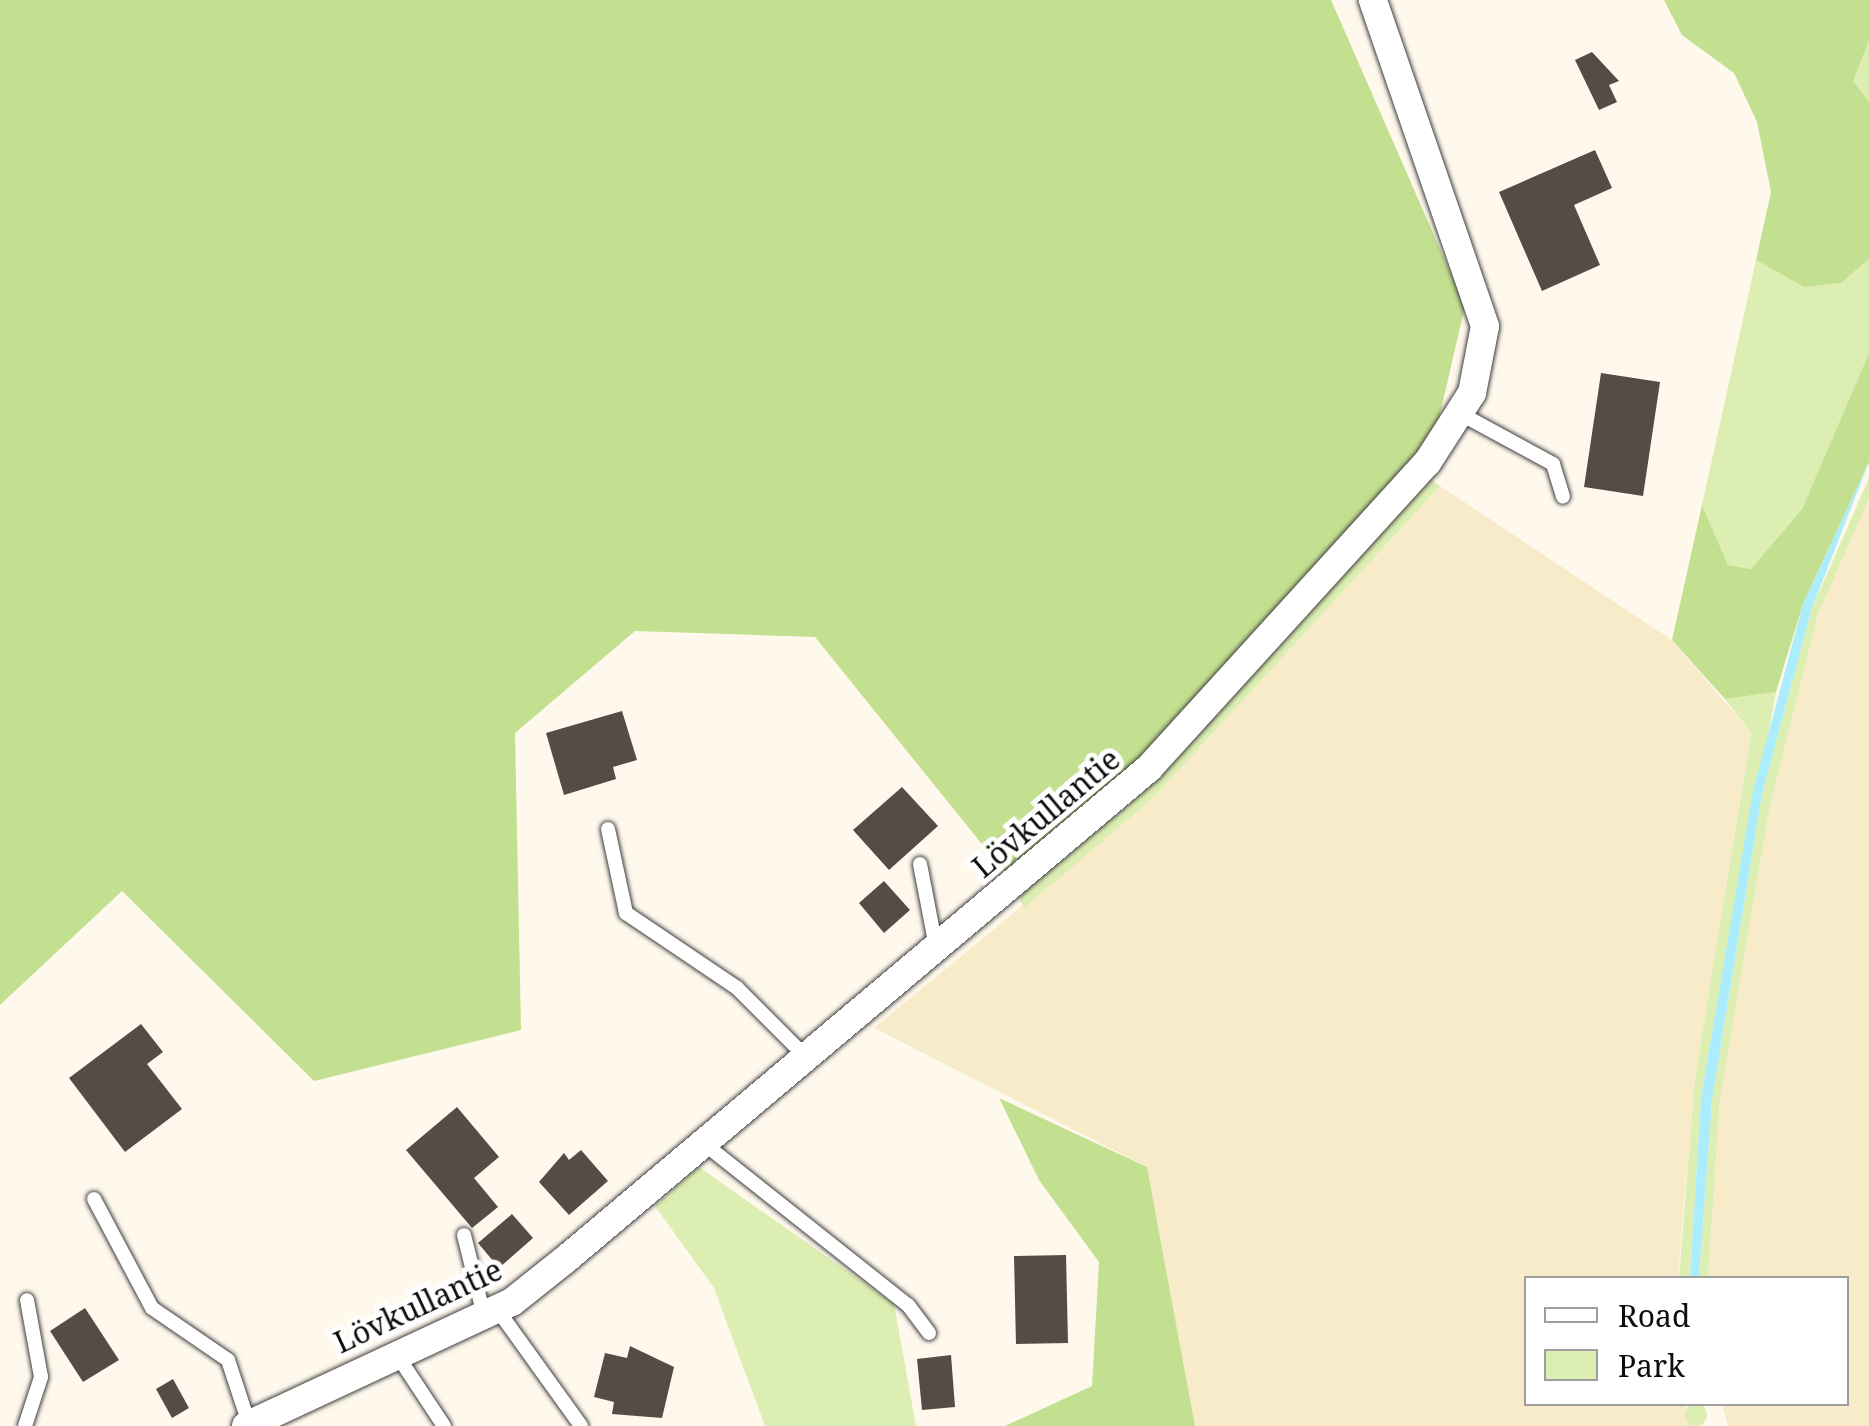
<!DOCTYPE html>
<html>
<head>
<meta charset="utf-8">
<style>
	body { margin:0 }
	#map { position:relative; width:1869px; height:1426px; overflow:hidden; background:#fff8ed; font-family:"Noto Serif",serif }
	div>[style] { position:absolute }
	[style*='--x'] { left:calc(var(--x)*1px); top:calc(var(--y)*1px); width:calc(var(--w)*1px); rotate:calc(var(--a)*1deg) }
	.farmland>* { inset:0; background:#f8ebca }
	.green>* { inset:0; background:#dceeb2 }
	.round { border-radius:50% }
	.forest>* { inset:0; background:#c3e090 }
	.water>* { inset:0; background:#abedfc }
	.building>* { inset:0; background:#574b48 }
	.roads { filter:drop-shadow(0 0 2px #404040) drop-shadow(0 0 2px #404040) }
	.lane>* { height:14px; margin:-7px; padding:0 7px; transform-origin:7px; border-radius:7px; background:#fff }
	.street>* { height:28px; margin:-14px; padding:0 14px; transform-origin:14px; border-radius:14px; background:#fff }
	span { translate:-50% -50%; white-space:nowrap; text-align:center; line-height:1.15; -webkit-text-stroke:10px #fff; paint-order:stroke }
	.street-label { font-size:30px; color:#0d0d0d }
	.legend { position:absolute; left:1524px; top:1276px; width:325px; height:130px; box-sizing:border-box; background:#fff; border:2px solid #9e9e9e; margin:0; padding:12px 18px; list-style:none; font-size:30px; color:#0d0d0d }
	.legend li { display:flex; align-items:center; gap:20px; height:50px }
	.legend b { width:50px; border:2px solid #9e9e9e }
</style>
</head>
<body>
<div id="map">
	<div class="farmland">
		<div style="clip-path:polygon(1440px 486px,1672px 640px,1751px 732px,1695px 1078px,1678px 1278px,1526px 1278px,1526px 1404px,1685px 1404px,1693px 1426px,1195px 1426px,1147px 1167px,874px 1028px,1154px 797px)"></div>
		<div style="clip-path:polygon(1869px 499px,1869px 1426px,1728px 1426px,1722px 1404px,1846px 1404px,1846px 1278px,1708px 1278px,1720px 1098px,1770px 806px,1818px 614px)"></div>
	</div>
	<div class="green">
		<div style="clip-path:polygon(1869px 41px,1869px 101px,1853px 81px)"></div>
		<div style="clip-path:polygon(1869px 259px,1869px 353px,1802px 509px,1751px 569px,1728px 565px,1702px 505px,1756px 260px,1804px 287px,1841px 283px)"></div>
		<div style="clip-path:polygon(1427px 477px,1440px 486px,1154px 797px,1024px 908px,1018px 896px,1143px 793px)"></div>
		<div style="clip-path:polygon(1869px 478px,1869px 499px,1818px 614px,1770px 806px,1720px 1098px,1708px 1278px,1699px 1278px,1712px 1100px,1762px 794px,1812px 608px)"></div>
		<div style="clip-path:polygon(1776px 692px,1701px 1098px,1690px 1278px,1679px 1278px,1695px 1078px,1751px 733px,1725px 699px)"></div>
		<div style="clip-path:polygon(699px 1167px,894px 1304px,916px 1426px,765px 1426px,714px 1288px,655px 1206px)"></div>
		<div class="round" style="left:1685px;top:1404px;width:22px;height:22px"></div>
	</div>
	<div class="forest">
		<div style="clip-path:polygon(0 0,1331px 0,1465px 306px,1437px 427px,1413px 467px,1148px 758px,1010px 879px,815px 637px,635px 631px,515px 733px,521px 1030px,314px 1081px,122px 891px,0 1005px)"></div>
		<div style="clip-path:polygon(1664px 0,1869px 0,1869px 41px,1853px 81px,1869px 101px,1869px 259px,1841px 283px,1804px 287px,1756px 260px,1771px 192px,1757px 122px,1734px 73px,1682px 35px)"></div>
		<div style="clip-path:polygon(1869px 353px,1869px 462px,1803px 604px,1776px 692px,1725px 699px,1672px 640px,1702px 505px,1728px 565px,1751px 569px,1802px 509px)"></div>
		<div style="clip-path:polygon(999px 1098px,1147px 1167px,1195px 1426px,1005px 1426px,1092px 1386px,1099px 1262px,1039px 1180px)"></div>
	</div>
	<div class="water">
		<div style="clip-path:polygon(1869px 462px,1812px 608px,1762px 794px,1712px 1100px,1699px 1278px,1690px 1278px,1701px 1098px,1753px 791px,1803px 604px)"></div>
	</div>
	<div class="building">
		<div style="clip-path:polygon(1592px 52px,1619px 81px,1609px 85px,1617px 102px,1599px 110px,1575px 60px)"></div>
		<div style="clip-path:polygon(1595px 150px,1612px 188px,1574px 205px,1600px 265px,1542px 291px,1499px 192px)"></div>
		<div style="clip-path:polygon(1601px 373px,1660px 382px,1643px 496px,1584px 487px)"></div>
		<div style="clip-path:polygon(622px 711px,637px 760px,613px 767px,616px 779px,564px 795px,546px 733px)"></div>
		<div style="clip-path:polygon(902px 787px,938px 826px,889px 870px,853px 830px)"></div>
		<div style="clip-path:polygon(884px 881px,910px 910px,884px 933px,859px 903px)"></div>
		<div style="clip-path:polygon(141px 1024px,163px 1052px,147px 1064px,182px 1109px,125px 1152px,69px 1078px)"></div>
		<div style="clip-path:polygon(457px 1107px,499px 1157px,474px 1178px,498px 1207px,472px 1228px,406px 1150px)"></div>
		<div style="clip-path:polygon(581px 1150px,608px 1181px,569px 1215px,539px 1182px,564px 1153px,569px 1160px)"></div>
		<div style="clip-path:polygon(512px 1214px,533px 1238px,499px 1268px,478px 1243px)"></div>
		<div style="clip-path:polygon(1066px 1255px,1068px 1343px,1016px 1344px,1014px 1256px)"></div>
		<div style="clip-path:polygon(85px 1308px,119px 1360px,83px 1382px,50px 1331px)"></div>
		<div style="clip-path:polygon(630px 1346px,674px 1367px,662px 1418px,612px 1414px,614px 1402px,594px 1397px,605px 1353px,627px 1358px)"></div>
		<div style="clip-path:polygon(951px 1355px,955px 1407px,922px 1410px,917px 1359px)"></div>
		<div style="clip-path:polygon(173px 1379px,189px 1408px,172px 1418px,156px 1389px)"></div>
	</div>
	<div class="roads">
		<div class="lane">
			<div style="--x:1461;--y:414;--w:105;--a:28.5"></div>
			<div style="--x:1553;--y:464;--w:34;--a:73"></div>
			<div style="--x:608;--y:829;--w:86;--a:77.9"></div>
			<div style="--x:626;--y:913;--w:134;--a:34"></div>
			<div style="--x:737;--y:988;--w:96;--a:45"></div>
			<div style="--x:920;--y:864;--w:85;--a:79.1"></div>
			<div style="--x:702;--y:1142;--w:263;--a:38.4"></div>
			<div style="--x:908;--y:1305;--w:35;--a:53"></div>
			<div style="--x:94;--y:1199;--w:123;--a:62"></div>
			<div style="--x:152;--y:1308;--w:92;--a:34.4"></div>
			<div style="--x:228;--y:1360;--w:67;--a:71.8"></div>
			<div style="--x:464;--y:1235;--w:83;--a:76.1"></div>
			<div style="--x:497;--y:1309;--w:144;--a:54.3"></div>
			<div style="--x:397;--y:1355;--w:85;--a:56.5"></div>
			<div style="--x:25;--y:1426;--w:52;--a:-71.9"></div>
			<div style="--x:41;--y:1377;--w:78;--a:-100.3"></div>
		</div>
		<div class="street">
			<div style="--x:246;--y:1426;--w:293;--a:-25"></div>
			<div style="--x:512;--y:1302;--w:69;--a:-38.5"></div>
			<div style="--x:566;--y:1259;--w:762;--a:-40.1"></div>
			<div style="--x:1149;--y:768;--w:413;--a:-47.7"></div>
			<div style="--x:1427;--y:463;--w:83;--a:-57.3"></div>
			<div style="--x:1472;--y:393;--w:68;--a:-79"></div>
			<div style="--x:1485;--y:326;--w:345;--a:-109"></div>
		</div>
	</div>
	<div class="street-label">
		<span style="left:1046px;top:813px;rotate:-40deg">Lövkullantie</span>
		<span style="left:418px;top:1306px;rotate:-25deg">Lövkullantie</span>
	</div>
	<ul class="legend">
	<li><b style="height:12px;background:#fff"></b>Road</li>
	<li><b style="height:28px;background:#dceeb2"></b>Park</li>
	</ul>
</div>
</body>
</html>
